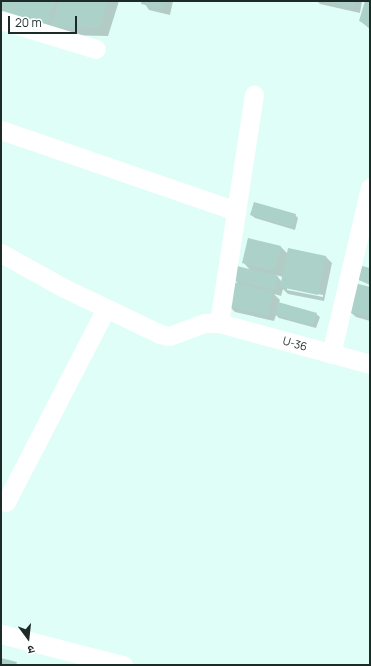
<!DOCTYPE html>
<html>
<head>
<meta charset="utf-8">
<style>
	body { margin:0 }
	#map { position:relative; width:371px; height:666px; overflow:hidden; background:#dffef7; font-family:Manrope,"Noto Sans Devanagari",sans-serif }
	div>[style] { position:absolute }
	[style*='--x'] { left:calc(var(--x)*1px); top:calc(var(--y)*1px); width:calc(var(--w)*1px); rotate:calc(var(--a)*1deg) }
	.shadow>* { inset:0; background:#0003 }
	.building>* { inset:0; background:#acd1c9 }
	.minor>* { height:19px; margin:-9.5px; padding:0 9.5px; transform-origin:9.5px; border-radius:9.5px; background:#fff }
	span { translate:-50% -50%; white-space:nowrap; text-align:center; line-height:1.15; -webkit-text-stroke:3px #fff; paint-order:stroke }
	.street-label { font-size:11px; color:#1c2b28 }
	.frame { position:absolute; inset:0; border:2px solid #1c2b28; pointer-events:none }
	.north { position:absolute; left:8px; top:618px; width:40px; height:40px; -webkit-text-stroke:3px #fff; paint-order:stroke; rotate:165deg; font-size:11px; font-weight:700; line-height:16px; text-align:center; color:#1c2b28 }
	.north::after { content:''; display:block; margin:auto; width:14px; height:18px; background:#1c2b28; clip-path:polygon(50% 0,100% 100%,50% 72%,0 100%) }
	.scale { position:absolute; left:8px; top:16px; width:69px; height:18px; box-sizing:border-box; border:2px solid #1c2b28; border-top:0; padding-left:5px; font-size:12px; line-height:14px; white-space:nowrap; color:#1c2b28; -webkit-text-stroke:3px #fff; paint-order:stroke }
</style>
</head>
<body>
<div id="map">
	<div class="shadow">
		<div style="clip-path:polygon(1px 1px,119px 1px,108px 36px,61px 35px)"></div>
		<div style="clip-path:polygon(143px 1px,173px 1px,170px 15px,149px 10px)"></div>
		<div style="clip-path:polygon(317px 1px,362px 1px,360px 13px,320px 4px)"></div>
		<div style="clip-path:polygon(366px 1px,370px 1px,370px 29px,360px 21px)"></div>
		<div style="clip-path:polygon(251px 215px,295px 215px,298px 218px,295px 230px,255px 218px)"></div>
		<div style="clip-path:polygon(evenodd,249px 239px,281px 247px,288px 254px,326px 257px,332px 263px,324px 301px,288px 294px,283px 289px,281px 296px,274px 294px,280px 300px,279px 303px,316px 314px,320px 317px,316px 328px,279px 318px,276px 315px,274px 321px,235px 312px,229px 306px,239px 285px,235px 280px,251px 271px,243px 262px,249px 239px,276px 275px,283px 277px,282px 282px,276px 275px,249px 239px,287px 288px,323px 295px,323px 297px,287px 290px,287px 288px)"></div>
		<div style="clip-path:polygon(370px 269px,370px 285px,359px 280px)"></div>
		<div style="clip-path:polygon(370px 288px,370px 321px,356px 317px,349px 311px)"></div>
	</div>
	<div class="building">
		<div style="clip-path:polygon(1px 1px,54px 1px,46px 29px,1px 16px)"></div>
		<div style="clip-path:polygon(59px 1px,108px 1px,100px 28px,51px 27px)"></div>
		<div style="clip-path:polygon(142px 1px,165px 1px,164px 9px,141px 4px)"></div>
		<div style="clip-path:polygon(328px 1px,355px 1px,353px 7px)"></div>
		<div style="clip-path:polygon(365px 1px,370px 1px,370px 25px,359px 21px)"></div>
		<div style="clip-path:polygon(254px 202px,296px 214px,292px 227px,250px 215px)"></div>
		<div style="clip-path:polygon(248px 238px,281px 246px,275px 271px,242px 263px)"></div>
		<div style="clip-path:polygon(288px 248px,326px 256px,318px 295px,280px 287px)"></div>
		<div style="clip-path:polygon(237px 266px,278px 276px,275px 290px,233px 280px)"></div>
		<div style="clip-path:polygon(362px 266px,370px 268px,370px 283px,358px 280px)"></div>
		<div style="clip-path:polygon(233px 282px,273px 292px,268px 316px,227px 306px)"></div>
		<div style="clip-path:polygon(355px 283px,370px 287px,370px 317px,348px 311px)"></div>
		<div style="clip-path:polygon(278px 302px,317px 313px,313px 326px,275px 315px)"></div>
		<div style="clip-path:polygon(1px 658px,17px 662px,16px 665px,1px 665px)"></div>
	</div>
	<div class="minor">
		<div style="--x:1;--y:20;--w:99;--a:17"></div>
		<div style="--x:1;--y:130;--w:249;--a:19"></div>
		<div style="--x:1;--y:253;--w:70;--a:29.1"></div>
		<div style="--x:62;--y:287;--w:109;--a:25.6"></div>
		<div style="--x:160;--y:334;--w:9;--a:13"></div>
		<div style="--x:169;--y:336;--w:37;--a:-20"></div>
		<div style="--x:204;--y:323;--w:15;--a:0"></div>
		<div style="--x:219;--y:323;--w:156;--a:15.2"></div>
		<div style="--x:219;--y:323;--w:231;--a:-81.3"></div>
		<div style="--x:331;--y:354;--w:171;--a:-76.8"></div>
		<div style="--x:6;--y:502;--w:218;--a:-62.7"></div>
		<div style="--x:1;--y:634;--w:126;--a:14.3"></div>
	</div>
	<div class="street-label">
		<span style="left:295px;top:344px;rotate:16deg">U-36</span>
	</div>
	<div class="frame"></div>
	<div class="north">उ</div>
	<div class="scale">20 m</div>
</div>
</body>
</html>
